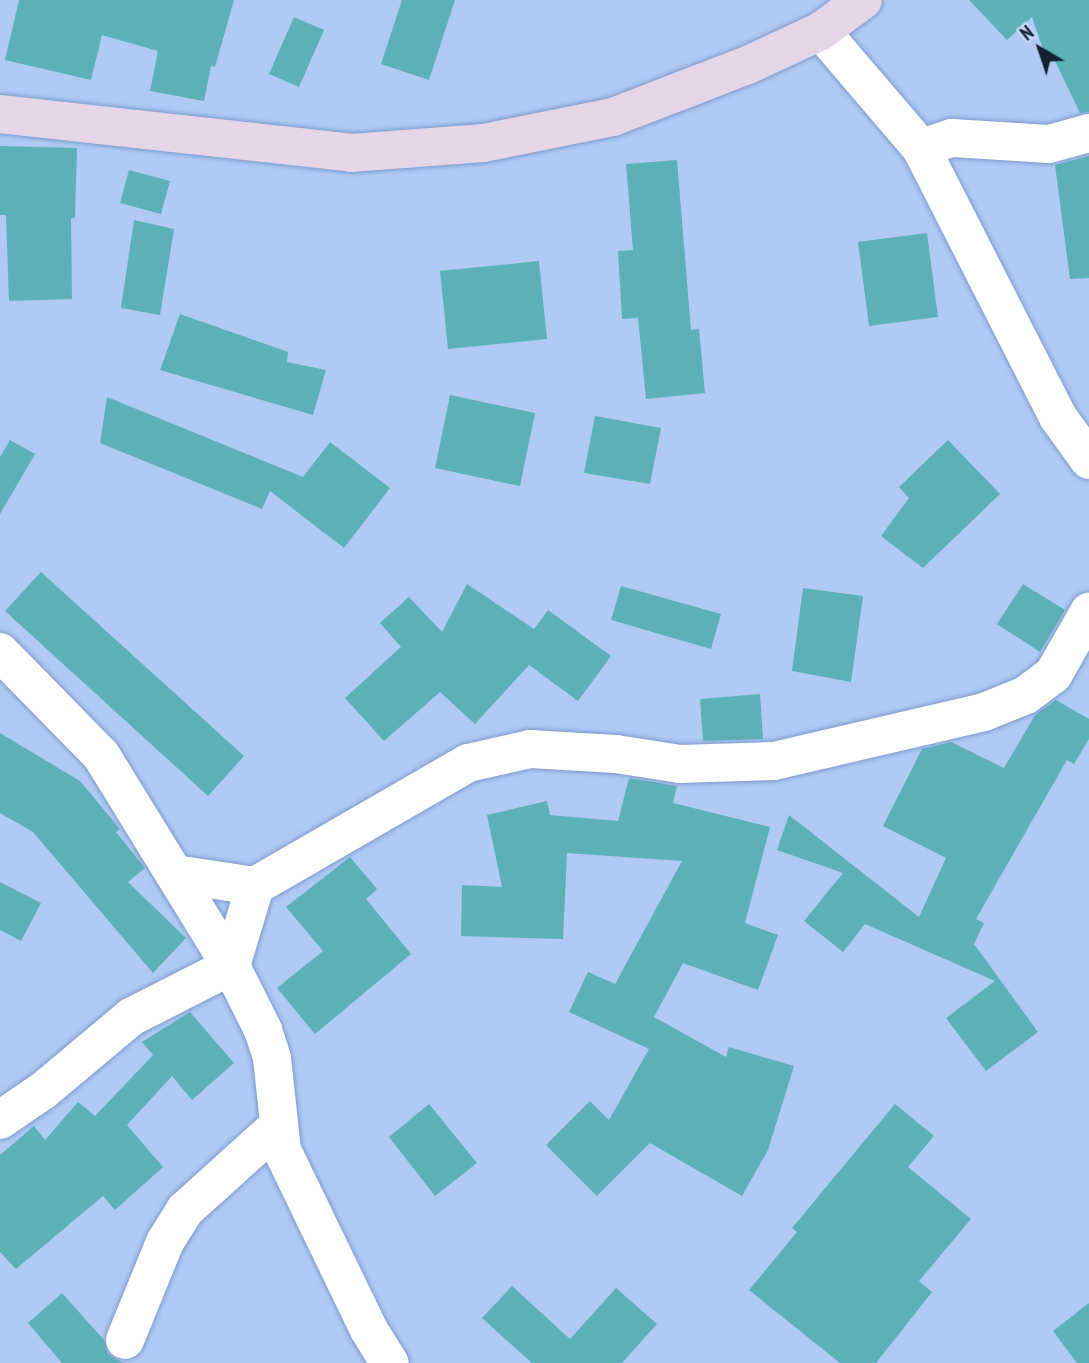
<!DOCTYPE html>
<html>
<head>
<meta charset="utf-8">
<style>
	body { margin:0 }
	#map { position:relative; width:1089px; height:1363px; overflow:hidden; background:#b0caf5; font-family:"PT Sans Narrow",sans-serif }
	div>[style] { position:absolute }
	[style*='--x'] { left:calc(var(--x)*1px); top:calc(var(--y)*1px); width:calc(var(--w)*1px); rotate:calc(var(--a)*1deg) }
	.building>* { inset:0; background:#5bb1b5 }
	.roads { filter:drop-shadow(0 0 2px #7a9acc) drop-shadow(0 0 2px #7a9acc) }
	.street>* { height:38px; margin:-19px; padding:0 19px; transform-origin:19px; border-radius:19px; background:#fff }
	.secondary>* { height:38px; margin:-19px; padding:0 19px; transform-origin:19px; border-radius:19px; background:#e4d6e7 }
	span { translate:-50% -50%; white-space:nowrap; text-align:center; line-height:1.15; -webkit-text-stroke:5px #c3d7f7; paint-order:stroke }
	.north { position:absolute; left:1005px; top:14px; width:70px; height:70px; -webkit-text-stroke:5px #c3d7f7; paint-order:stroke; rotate:321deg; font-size:19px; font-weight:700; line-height:28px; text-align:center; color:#142134 }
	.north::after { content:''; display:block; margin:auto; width:24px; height:32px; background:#142134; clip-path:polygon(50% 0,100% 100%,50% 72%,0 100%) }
</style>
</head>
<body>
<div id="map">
	<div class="building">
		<div style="clip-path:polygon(19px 0,234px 0,215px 67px,211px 66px,204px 101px,150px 91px,158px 51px,102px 35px,91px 80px,5px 60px)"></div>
		<div style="clip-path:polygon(402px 0,455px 0,429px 80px,381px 64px)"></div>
		<div style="clip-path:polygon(969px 0,1089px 0,1089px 112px,1080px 113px,1054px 59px,1047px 61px,1032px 17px,1007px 40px)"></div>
		<div style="clip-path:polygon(294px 17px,324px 30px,299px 87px,269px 74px)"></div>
		<div style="clip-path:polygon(0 146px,77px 148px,75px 218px,71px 218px,72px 299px,9px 301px,6px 215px,0 215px)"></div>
		<div style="clip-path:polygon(1089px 156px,1089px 278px,1070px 279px,1055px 165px)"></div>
		<div style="clip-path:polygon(677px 160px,691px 330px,699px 329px,705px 393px,646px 399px,638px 318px,622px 319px,618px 251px,633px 250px,626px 164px)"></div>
		<div style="clip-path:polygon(129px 170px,170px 181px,161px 214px,120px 203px)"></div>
		<div style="clip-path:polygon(134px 220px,174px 229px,160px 315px,121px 308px)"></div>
		<div style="clip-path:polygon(927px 233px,938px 317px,869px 326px,858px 242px)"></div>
		<div style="clip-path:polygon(539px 261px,547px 339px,448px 349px,440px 271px)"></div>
		<div style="clip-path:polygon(180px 314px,288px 352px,287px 362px,326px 370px,313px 415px,160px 370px)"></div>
		<div style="clip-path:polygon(450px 395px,535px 413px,520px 486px,435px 468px)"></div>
		<div style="clip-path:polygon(107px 397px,303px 477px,330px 442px,390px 488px,344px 548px,270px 491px,262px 509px,100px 443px)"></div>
		<div style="clip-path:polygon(595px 416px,661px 428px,650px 484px,584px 473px)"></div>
		<div style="clip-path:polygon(10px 440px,35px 454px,0 514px,0 457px)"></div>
		<div style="clip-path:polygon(948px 440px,1000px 494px,923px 568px,881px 536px,909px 498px,899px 487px)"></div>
		<div style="clip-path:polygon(41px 572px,244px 756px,208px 796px,5px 611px)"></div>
		<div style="clip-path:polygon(467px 584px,534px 629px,548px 610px,611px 656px,578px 701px,529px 665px,475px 724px,440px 692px,384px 741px,345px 698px,401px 647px,380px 623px,409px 597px,442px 632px)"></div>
		<div style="clip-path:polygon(1023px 584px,1065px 610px,1040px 652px,997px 624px)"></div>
		<div style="clip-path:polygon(621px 586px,721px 614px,711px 649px,611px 620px)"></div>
		<div style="clip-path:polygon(803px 588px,863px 596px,851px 682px,792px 671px)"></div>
		<div style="clip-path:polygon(760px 694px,763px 739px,703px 741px,700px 699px)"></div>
		<div style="clip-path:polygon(1056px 700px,1089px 719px,1089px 739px,1074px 764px,1067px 760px,976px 919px,984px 923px,974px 944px,1038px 1032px,986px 1071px,946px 1018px,995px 981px,865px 924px,843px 952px,804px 921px,843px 873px,777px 850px,789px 815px,919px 917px,946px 858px,883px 826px,922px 749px,951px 742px,1004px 768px,1035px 715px)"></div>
		<div style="clip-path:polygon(0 733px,80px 781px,120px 829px,116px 832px,145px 868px,128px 882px,186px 938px,153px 973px,33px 832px,0 813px)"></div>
		<div style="clip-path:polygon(629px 778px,677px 786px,673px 803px,770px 827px,745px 923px,778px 935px,758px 990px,683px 963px,654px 1017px,726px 1057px,729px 1047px,794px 1066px,768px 1150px,742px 1196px,650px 1143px,597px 1196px,546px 1145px,590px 1101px,609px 1120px,649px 1049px,569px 1012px,588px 972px,615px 984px,682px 861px,567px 853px,563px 939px,461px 936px,462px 885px,502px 887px,487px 815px,547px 801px,550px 815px,618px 821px)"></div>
		<div style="clip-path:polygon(350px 857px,377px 889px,366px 899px,411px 954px,315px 1034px,277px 988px,323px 951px,286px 907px)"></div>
		<div style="clip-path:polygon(0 882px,41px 903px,21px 941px,0 930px)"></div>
		<div style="clip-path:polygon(190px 1012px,234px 1063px,192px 1100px,172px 1076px,127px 1125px,163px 1167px,115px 1210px,103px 1196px,16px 1269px,0 1252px,0 1155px,34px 1126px,45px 1140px,78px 1102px,95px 1116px,153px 1055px,142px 1042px)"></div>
		<div style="clip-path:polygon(429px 1104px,477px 1163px,435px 1196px,389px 1137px)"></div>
		<div style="clip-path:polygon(895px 1104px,934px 1136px,908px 1167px,971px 1219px,919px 1281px,932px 1292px,876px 1363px,840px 1363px,749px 1290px,797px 1232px,792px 1228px)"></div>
		<div style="clip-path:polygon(512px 1286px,570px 1339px,616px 1288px,657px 1324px,622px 1363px,532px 1363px,482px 1318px)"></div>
		<div style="clip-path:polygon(62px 1293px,104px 1340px,108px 1354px,123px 1363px,62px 1363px,28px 1323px)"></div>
		<div style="clip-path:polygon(1089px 1303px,1089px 1363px,1077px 1363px,1053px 1331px)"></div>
	</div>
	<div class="roads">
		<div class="street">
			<div style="--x:821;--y:31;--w:154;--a:49.5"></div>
			<div style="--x:921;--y:148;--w:302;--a:63"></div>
			<div style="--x:1058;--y:417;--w:53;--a:54.2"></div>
			<div style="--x:921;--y:148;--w:33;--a:-18"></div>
			<div style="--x:952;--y:138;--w:97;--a:3.5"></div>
			<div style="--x:1049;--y:144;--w:41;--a:-15.4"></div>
			<div style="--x:0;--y:652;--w:144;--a:45.6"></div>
			<div style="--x:101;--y:755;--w:248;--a:58.4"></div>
			<div style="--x:231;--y:966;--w:72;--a:63.4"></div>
			<div style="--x:263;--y:1030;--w:29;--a:72"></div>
			<div style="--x:272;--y:1058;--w:93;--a:83.8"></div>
			<div style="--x:282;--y:1150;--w:200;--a:64.2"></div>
			<div style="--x:369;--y:1330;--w:39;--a:58"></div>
			<div style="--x:175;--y:874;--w:81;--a:8.5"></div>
			<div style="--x:255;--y:886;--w:246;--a:-30"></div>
			<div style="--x:468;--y:763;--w:64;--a:-12.7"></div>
			<div style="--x:530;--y:749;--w:86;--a:3.3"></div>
			<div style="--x:616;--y:754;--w:65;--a:8.9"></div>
			<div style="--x:680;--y:764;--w:94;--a:-1.8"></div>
			<div style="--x:774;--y:761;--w:216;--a:-13.1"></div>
			<div style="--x:984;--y:712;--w:45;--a:-22"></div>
			<div style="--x:1026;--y:695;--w:34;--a:-37"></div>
			<div style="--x:1053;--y:675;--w:73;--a:-60.3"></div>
			<div style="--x:0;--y:1120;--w:53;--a:-34.3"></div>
			<div style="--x:44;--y:1090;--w:114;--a:-40"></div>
			<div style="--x:131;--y:1017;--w:112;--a:-27"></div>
			<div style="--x:231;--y:966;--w:84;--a:-73.3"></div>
			<div style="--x:125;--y:1340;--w:106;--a:-67.8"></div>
			<div style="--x:165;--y:1242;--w:38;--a:-58"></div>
			<div style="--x:185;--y:1210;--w:125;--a:-42.1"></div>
		</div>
		<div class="secondary">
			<div style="--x:0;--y:114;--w:353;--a:6.3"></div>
			<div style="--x:351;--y:153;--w:133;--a:-4.3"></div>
			<div style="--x:484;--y:143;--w:132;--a:-11.4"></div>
			<div style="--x:613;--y:117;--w:145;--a:-21.1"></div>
			<div style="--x:748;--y:65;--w:81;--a:-25"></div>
			<div style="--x:821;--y:31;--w:52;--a:-36.4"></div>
		</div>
	</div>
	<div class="north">N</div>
</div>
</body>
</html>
